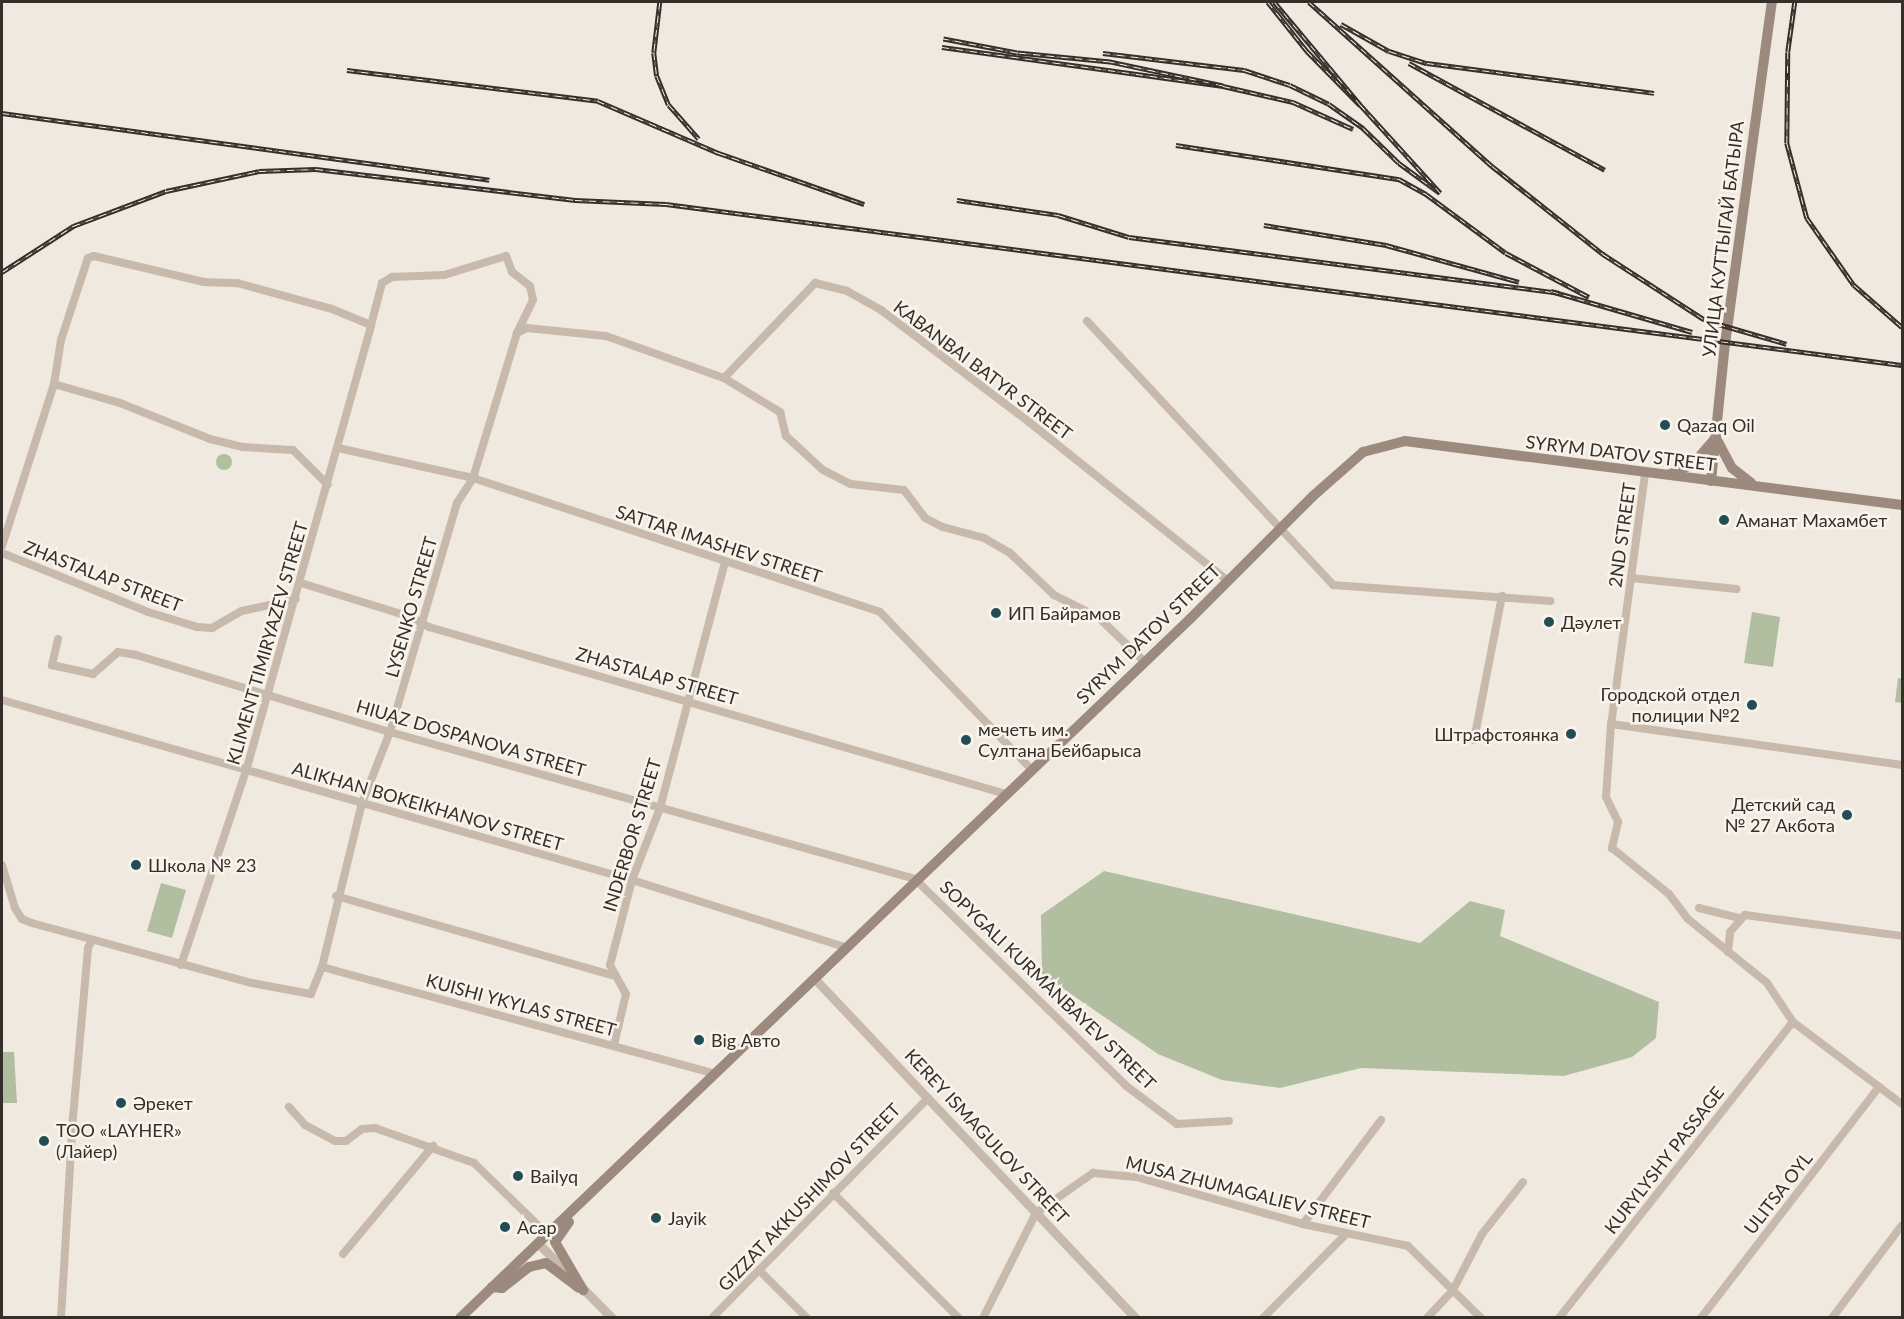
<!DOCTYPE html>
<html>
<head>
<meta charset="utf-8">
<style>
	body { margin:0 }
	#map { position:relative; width:1904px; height:1319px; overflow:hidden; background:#f0e9df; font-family:Lato,sans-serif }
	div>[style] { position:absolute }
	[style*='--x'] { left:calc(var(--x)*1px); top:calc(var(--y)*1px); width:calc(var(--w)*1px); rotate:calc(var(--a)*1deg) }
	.green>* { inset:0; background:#b2bea0 }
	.round { border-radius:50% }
	.minor>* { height:8px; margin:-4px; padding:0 4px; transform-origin:4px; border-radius:4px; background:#c7baac }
	.tertiary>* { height:9px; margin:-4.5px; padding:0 4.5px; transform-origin:4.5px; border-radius:4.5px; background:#c7baac }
	.secondary>* { height:10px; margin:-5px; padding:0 5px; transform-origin:5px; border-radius:5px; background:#9b8a7d }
	.rail>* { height:4.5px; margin-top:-2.25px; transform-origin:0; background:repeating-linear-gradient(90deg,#f8f3eb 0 7px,#362e2a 0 14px); box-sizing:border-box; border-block:2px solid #362e2a }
	.dots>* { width:16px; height:16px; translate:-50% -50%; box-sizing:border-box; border:3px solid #f8f3eb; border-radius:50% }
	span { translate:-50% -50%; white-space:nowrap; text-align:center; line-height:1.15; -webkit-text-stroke:5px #f8f3eb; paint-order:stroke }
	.street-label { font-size:18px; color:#362e2a }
	.poi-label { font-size:18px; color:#362e2a }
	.left { translate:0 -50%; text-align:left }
	.right { translate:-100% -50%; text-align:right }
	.frame { position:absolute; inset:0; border:3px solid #362e2a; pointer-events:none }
</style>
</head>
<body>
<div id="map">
	<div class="green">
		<div class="round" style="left:216px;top:454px;width:16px;height:16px"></div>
		<div style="clip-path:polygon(1752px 612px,1780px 617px,1773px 667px,1744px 663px)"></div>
		<div style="clip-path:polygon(1898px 678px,1902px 679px,1902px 703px,1895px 702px)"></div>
		<div style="clip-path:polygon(1104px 871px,1420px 943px,1470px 901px,1505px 910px,1500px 936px,1659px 1002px,1656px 1038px,1632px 1057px,1564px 1076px,1361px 1068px,1280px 1088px,1222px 1080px,1158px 1054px,1042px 974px,1041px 915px)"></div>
		<div style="clip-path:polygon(161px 883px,186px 890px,172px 938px,147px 931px)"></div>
		<div style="clip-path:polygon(2px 1052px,14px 1052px,17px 1103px,2px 1103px)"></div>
	</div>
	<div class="minor">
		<div style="--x:1087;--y:321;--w:361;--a:47"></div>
		<div style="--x:1333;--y:585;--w:218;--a:4.2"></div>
		<div style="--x:724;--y:378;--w:66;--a:31.3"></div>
		<div style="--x:780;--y:412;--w:25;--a:76"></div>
		<div style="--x:786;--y:436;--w:50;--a:42.6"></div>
		<div style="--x:823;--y:470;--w:31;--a:27"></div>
		<div style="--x:851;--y:484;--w:53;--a:6.5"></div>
		<div style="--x:904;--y:490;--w:35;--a:53"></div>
		<div style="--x:925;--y:518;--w:20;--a:27"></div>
		<div style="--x:943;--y:527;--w:42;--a:15"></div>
		<div style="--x:984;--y:538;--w:30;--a:30"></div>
		<div style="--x:1010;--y:553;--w:61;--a:43.7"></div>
		<div style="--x:1054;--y:595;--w:49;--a:26.6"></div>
		<div style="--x:1098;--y:617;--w:65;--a:43.8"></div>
		<div style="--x:54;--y:384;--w:69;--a:16.1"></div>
		<div style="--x:120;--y:403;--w:97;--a:21.8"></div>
		<div style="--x:210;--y:439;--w:34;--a:14"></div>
		<div style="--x:243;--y:447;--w:50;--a:3.4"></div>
		<div style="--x:293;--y:450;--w:49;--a:45"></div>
		<div style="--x:338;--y:448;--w:138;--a:12.5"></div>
		<div style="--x:473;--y:478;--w:428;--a:18.2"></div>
		<div style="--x:880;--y:612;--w:218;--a:46.1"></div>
		<div style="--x:1645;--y:474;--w:252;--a:97.7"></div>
		<div style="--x:1611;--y:724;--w:73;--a:93.9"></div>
		<div style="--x:1606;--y:797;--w:28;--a:64"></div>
		<div style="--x:1618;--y:822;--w:27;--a:103"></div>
		<div style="--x:1612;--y:848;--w:73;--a:38.9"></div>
		<div style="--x:1669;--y:894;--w:31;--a:53"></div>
		<div style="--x:1688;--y:919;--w:102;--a:39"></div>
		<div style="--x:1767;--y:983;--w:47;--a:56.3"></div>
		<div style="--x:1793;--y:1022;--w:136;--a:37"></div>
		<div style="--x:2;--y:546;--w:170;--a:-72.2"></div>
		<div style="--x:54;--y:384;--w:45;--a:-81"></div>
		<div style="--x:61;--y:340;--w:86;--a:-71.8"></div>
		<div style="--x:88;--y:258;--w:6;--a:-18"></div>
		<div style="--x:94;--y:256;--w:113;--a:13.3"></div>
		<div style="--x:204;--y:282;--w:33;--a:2"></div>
		<div style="--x:237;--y:283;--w:98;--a:15.3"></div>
		<div style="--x:332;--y:309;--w:42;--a:22.3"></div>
		<div style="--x:371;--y:325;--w:43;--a:-75.3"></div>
		<div style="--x:382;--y:283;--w:12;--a:-31"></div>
		<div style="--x:392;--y:277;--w:52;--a:-2.2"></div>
		<div style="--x:444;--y:275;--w:65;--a:-17"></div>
		<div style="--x:506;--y:256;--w:17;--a:69"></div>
		<div style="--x:512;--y:272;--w:23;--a:38"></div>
		<div style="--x:530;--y:286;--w:14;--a:78"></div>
		<div style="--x:533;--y:300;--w:37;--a:116"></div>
		<div style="--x:517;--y:333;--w:11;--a:-27"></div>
		<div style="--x:527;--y:328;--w:79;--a:5.8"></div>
		<div style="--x:606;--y:336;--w:125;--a:19.6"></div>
		<div style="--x:724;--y:378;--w:132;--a:-46.2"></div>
		<div style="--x:815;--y:283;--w:33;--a:14"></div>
		<div style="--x:847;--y:291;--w:39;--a:29"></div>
		<div style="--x:881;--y:310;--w:186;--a:37.1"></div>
		<div style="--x:1029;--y:422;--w:253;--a:38.6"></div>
		<div style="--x:2;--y:553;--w:157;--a:22"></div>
		<div style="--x:148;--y:612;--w:51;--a:17"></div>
		<div style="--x:197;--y:627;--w:15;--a:4"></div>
		<div style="--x:212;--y:628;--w:34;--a:-30"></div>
		<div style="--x:242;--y:611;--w:55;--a:-12.5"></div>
		<div style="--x:1631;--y:578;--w:106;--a:6"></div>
		<div style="--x:301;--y:583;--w:115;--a:17.2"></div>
		<div style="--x:411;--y:617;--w:21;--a:29"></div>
		<div style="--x:429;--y:627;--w:601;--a:16.14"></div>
		<div style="--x:58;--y:639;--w:27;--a:103"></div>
		<div style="--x:52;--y:665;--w:42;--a:12.4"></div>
		<div style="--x:93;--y:674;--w:33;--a:-41"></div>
		<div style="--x:118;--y:652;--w:18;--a:9"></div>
		<div style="--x:136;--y:655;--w:265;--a:16.9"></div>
		<div style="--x:390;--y:732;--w:545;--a:15.64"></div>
		<div style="--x:915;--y:879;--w:294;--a:44.4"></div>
		<div style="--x:1125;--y:1085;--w:65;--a:36.9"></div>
		<div style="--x:1177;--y:1124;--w:52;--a:-3.3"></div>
		<div style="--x:2;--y:700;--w:655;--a:15.95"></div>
		<div style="--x:632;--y:880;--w:223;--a:17.5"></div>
		<div style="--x:1611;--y:724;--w:294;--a:8"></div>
		<div style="--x:1474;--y:740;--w:147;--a:-79"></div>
		<div style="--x:2;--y:865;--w:45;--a:73.2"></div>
		<div style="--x:15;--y:908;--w:13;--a:58"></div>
		<div style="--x:22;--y:919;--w:11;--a:22"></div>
		<div style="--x:32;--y:923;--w:228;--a:15.3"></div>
		<div style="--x:252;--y:983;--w:60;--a:10.6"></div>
		<div style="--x:311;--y:994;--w:29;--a:-68"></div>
		<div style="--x:322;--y:967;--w:169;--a:-76.3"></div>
		<div style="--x:362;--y:803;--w:76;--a:-68.5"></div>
		<div style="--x:390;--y:732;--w:239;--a:-73.7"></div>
		<div style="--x:457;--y:503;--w:30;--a:-57"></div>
		<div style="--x:473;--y:478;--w:152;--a:-73.1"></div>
		<div style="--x:336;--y:896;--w:287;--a:16"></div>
		<div style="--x:1699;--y:908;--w:41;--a:14"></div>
		<div style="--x:1728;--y:952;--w:20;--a:-84"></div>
		<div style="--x:1730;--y:932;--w:23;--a:-49"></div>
		<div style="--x:1745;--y:915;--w:158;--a:7.6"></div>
		<div style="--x:181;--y:965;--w:205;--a:-71.5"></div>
		<div style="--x:246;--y:771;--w:463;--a:-74.3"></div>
		<div style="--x:322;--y:967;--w:405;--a:15.2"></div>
		<div style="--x:614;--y:1045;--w:52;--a:-76.8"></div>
		<div style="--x:626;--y:994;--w:33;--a:-119"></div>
		<div style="--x:610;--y:965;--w:88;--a:-75.5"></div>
		<div style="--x:632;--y:880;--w:77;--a:-68.7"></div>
		<div style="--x:660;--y:808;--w:254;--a:-75.2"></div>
		<div style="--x:289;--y:1107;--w:24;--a:48"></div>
		<div style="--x:305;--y:1125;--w:34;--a:28"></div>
		<div style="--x:335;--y:1141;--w:11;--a:0"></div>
		<div style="--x:346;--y:1141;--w:20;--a:-37"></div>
		<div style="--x:362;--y:1129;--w:13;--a:-4"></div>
		<div style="--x:375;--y:1128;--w:105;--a:19.5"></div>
		<div style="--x:474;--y:1163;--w:102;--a:44.2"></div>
		<div style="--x:833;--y:1193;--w:177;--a:44.8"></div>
		<div style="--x:1303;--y:1224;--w:130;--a:-53.1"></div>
		<div style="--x:343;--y:1254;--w:141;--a:-50.2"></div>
		<div style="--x:759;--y:1270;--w:68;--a:45"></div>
		<div style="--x:61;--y:1318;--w:201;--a:-86.6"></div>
		<div style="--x:73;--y:1117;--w:170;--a:-84.9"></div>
		<div style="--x:88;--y:948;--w:9;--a:-63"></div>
		<div style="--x:712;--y:1318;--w:308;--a:-45.5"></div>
		<div style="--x:983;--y:1318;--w:118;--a:-63.2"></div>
		<div style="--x:1036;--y:1213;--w:70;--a:-35.1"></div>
		<div style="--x:1093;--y:1173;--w:43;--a:5.3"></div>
		<div style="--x:1136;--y:1177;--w:173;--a:15.7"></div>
		<div style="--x:1303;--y:1224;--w:107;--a:11.8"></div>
		<div style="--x:1408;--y:1246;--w:103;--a:44.6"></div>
		<div style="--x:1263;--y:1318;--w:118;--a:-45.3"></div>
		<div style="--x:1427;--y:1318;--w:38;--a:-47"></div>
		<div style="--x:1453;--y:1290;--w:63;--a:-62.6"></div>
		<div style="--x:1482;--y:1234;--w:66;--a:-51.7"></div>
		<div style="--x:1559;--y:1318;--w:377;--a:-51.7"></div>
		<div style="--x:1701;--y:1318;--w:292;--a:-52.4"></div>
		<div style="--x:1832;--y:1318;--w:116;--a:-53"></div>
	</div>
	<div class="tertiary">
		<div style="--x:814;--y:978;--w:468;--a:46.6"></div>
		<div style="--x:538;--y:1243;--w:105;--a:45.4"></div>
	</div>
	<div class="secondary">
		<div style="--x:1670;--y:474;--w:25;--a:-23"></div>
		<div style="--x:1693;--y:464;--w:35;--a:-49"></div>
		<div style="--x:1716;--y:438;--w:34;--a:62"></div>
		<div style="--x:1732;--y:468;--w:24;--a:38"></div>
		<div style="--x:1711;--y:481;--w:138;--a:-84.2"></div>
		<div style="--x:1725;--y:344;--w:345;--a:-82.2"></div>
		<div style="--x:569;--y:1222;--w:24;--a:125"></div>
		<div style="--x:555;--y:1242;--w:56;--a:59.7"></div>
		<div style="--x:492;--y:1287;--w:10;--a:6"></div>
		<div style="--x:502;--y:1288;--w:34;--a:-38"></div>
		<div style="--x:529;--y:1267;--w:17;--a:-13"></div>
		<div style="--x:546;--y:1263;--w:41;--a:37.1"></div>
		<div style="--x:460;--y:1318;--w:1011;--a:-43.76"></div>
		<div style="--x:1190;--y:619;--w:174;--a:-45"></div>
		<div style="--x:1313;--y:496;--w:67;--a:-41.3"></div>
		<div style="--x:1363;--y:452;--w:43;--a:-14.7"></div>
		<div style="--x:1405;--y:441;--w:501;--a:7.34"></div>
	</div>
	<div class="rail">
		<div style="--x:660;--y:2;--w:51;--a:96.7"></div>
		<div style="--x:654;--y:53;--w:23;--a:83"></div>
		<div style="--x:657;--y:76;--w:31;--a:68"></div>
		<div style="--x:669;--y:105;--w:45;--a:48.6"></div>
		<div style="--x:1268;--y:2;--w:63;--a:51.5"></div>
		<div style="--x:1307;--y:51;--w:76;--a:45.5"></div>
		<div style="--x:1360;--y:105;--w:134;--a:-129.9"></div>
		<div style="--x:1309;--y:2;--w:246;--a:41.9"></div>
		<div style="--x:1492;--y:166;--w:142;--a:38.4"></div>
		<div style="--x:1603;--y:254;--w:121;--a:32.9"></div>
		<div style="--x:1705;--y:320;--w:85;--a:16.3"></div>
		<div style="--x:1795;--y:2;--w:50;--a:98"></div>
		<div style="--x:1788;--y:52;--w:91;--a:90.6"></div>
		<div style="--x:1787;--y:143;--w:78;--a:75.1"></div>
		<div style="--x:1807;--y:218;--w:82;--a:55"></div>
		<div style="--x:1854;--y:285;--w:64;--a:41.2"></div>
		<div style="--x:1341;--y:24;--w:55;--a:29.4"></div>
		<div style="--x:1389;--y:51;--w:40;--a:18"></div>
		<div style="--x:1427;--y:63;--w:229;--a:7.5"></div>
		<div style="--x:942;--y:47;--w:284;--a:7.9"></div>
		<div style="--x:1223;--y:86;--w:116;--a:-168"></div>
		<div style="--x:1110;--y:62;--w:93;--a:-174.5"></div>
		<div style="--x:1017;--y:53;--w:75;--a:-169.3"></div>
		<div style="--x:1103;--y:53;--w:142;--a:6.9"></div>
		<div style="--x:1244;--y:70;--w:48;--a:18.1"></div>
		<div style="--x:1290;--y:85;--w:43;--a:26"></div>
		<div style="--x:1329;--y:104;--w:42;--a:35.2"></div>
		<div style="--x:1363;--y:128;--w:50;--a:44.2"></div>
		<div style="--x:1399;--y:163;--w:51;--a:36.2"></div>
		<div style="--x:1440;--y:193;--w:119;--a:-132.3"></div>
		<div style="--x:1409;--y:63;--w:223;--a:28.6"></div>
		<div style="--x:347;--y:70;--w:253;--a:7"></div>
		<div style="--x:598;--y:101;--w:132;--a:23.3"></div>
		<div style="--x:719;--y:153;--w:154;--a:19.4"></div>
		<div style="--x:1223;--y:86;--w:72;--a:12.9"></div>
		<div style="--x:1293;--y:102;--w:66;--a:24.2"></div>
		<div style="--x:2;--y:113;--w:492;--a:7.8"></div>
		<div style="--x:1176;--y:145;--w:226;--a:8.7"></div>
		<div style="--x:1399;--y:179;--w:31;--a:29"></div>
		<div style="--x:1426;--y:194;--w:99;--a:36.4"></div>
		<div style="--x:1506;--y:253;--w:94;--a:27.9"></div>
		<div style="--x:957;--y:200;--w:102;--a:8.4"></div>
		<div style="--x:1058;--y:215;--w:74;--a:17.2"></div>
		<div style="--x:1129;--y:237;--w:434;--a:7.4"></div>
		<div style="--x:1264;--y:225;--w:124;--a:9.3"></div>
		<div style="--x:1386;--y:245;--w:138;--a:15.5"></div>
		<div style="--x:2;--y:272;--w:85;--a:-32.9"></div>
		<div style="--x:73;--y:226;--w:99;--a:-20.6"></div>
		<div style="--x:166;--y:191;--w:95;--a:-12.1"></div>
		<div style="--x:259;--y:171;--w:57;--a:-2"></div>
		<div style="--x:316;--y:169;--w:261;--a:6.8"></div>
		<div style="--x:575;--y:200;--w:91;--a:2.5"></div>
		<div style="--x:666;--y:204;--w:1246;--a:7.42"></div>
		<div style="--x:1551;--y:291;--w:147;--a:16.2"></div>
	</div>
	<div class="dots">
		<div style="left:1665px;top:425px;background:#234d54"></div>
		<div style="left:1724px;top:520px;background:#234d54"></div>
		<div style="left:996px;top:613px;background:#234d54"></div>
		<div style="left:1549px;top:622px;background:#234d54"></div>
		<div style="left:1752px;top:705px;background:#234d54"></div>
		<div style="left:1571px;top:734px;background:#234d54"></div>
		<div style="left:966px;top:740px;background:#234d54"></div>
		<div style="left:1847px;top:815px;background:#234d54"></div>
		<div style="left:136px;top:865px;background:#234d54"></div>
		<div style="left:699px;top:1040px;background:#234d54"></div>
		<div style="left:121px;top:1103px;background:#234d54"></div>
		<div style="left:44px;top:1141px;background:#234d54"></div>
		<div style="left:518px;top:1176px;background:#234d54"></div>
		<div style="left:656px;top:1218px;background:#234d54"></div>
		<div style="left:505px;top:1227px;background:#234d54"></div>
	</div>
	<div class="street-label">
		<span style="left:1723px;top:239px;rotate:-83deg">УЛИЦА КУТТЫГАЙ БАТЫРА</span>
		<span style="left:983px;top:370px;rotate:37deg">KABANBAI BATYR STREET</span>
		<span style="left:1621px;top:453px;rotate:7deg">SYRYM DATOV STREET</span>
		<span style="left:1622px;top:535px;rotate:-82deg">2ND STREET</span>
		<span style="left:719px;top:544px;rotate:18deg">SATTAR IMASHEV STREET</span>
		<span style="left:103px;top:576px;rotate:21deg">ZHASTALAP STREET</span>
		<span style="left:411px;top:607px;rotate:-74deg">LYSENKO STREET</span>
		<span style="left:1148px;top:634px;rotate:-44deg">SYRYM DATOV STREET</span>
		<span style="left:267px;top:643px;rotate:-74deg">KLIMENT TIMIRYAZEV STREET</span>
		<span style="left:657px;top:676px;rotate:16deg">ZHASTALAP STREET</span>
		<span style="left:471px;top:738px;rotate:16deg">HIUAZ DOSPANOVA STREET</span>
		<span style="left:428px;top:806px;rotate:16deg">ALIKHAN BOKEIKHANOV STREET</span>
		<span style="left:632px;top:835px;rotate:-73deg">INDERBOR STREET</span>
		<span style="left:1048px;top:985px;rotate:44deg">SOPYGALI KURMANBAYEV STREET</span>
		<span style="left:521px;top:1005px;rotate:15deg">KUISHI YKYLAS STREET</span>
		<span style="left:987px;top:1136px;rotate:47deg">KEREY ISMAGULOV STREET</span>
		<span style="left:1664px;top:1160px;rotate:-52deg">KURYLYSHY PASSAGE</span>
		<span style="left:1248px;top:1192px;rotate:14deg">MUSA ZHUMAGALIEV STREET</span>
		<span style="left:1778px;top:1193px;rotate:-52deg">ULITSA OYL</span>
		<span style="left:809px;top:1197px;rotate:-46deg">GIZZAT AKKUSHIMOV STREET</span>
	</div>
	<div class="poi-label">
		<span class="left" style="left:1677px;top:425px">Qazaq Oil</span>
		<span class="left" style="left:1736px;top:520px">Аманат Махамбет</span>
		<span class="left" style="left:1008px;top:613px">ИП Байрамов</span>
		<span class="left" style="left:1561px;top:622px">Дәулет</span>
		<span class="right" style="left:1740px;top:705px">Городской отдел<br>полиции №2</span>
		<span class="left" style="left:978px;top:740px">мечеть им.<br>Султана Бейбарыса</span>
		<span class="right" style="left:1559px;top:734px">Штрафстоянка</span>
		<span class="right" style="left:1835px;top:815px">Детский сад<br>№ 27 Акбота</span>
		<span class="left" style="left:148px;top:865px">Школа № 23</span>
		<span class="left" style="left:711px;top:1040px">Big Авто</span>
		<span class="left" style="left:133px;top:1103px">Әрекет</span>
		<span class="left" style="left:56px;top:1141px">ТОО «LAYHER»<br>(Лайер)</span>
		<span class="left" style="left:530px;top:1176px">Bailyq</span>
		<span class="left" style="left:668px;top:1218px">Jayik</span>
		<span class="left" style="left:517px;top:1227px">Асар</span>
	</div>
	<div class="frame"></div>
</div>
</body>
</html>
